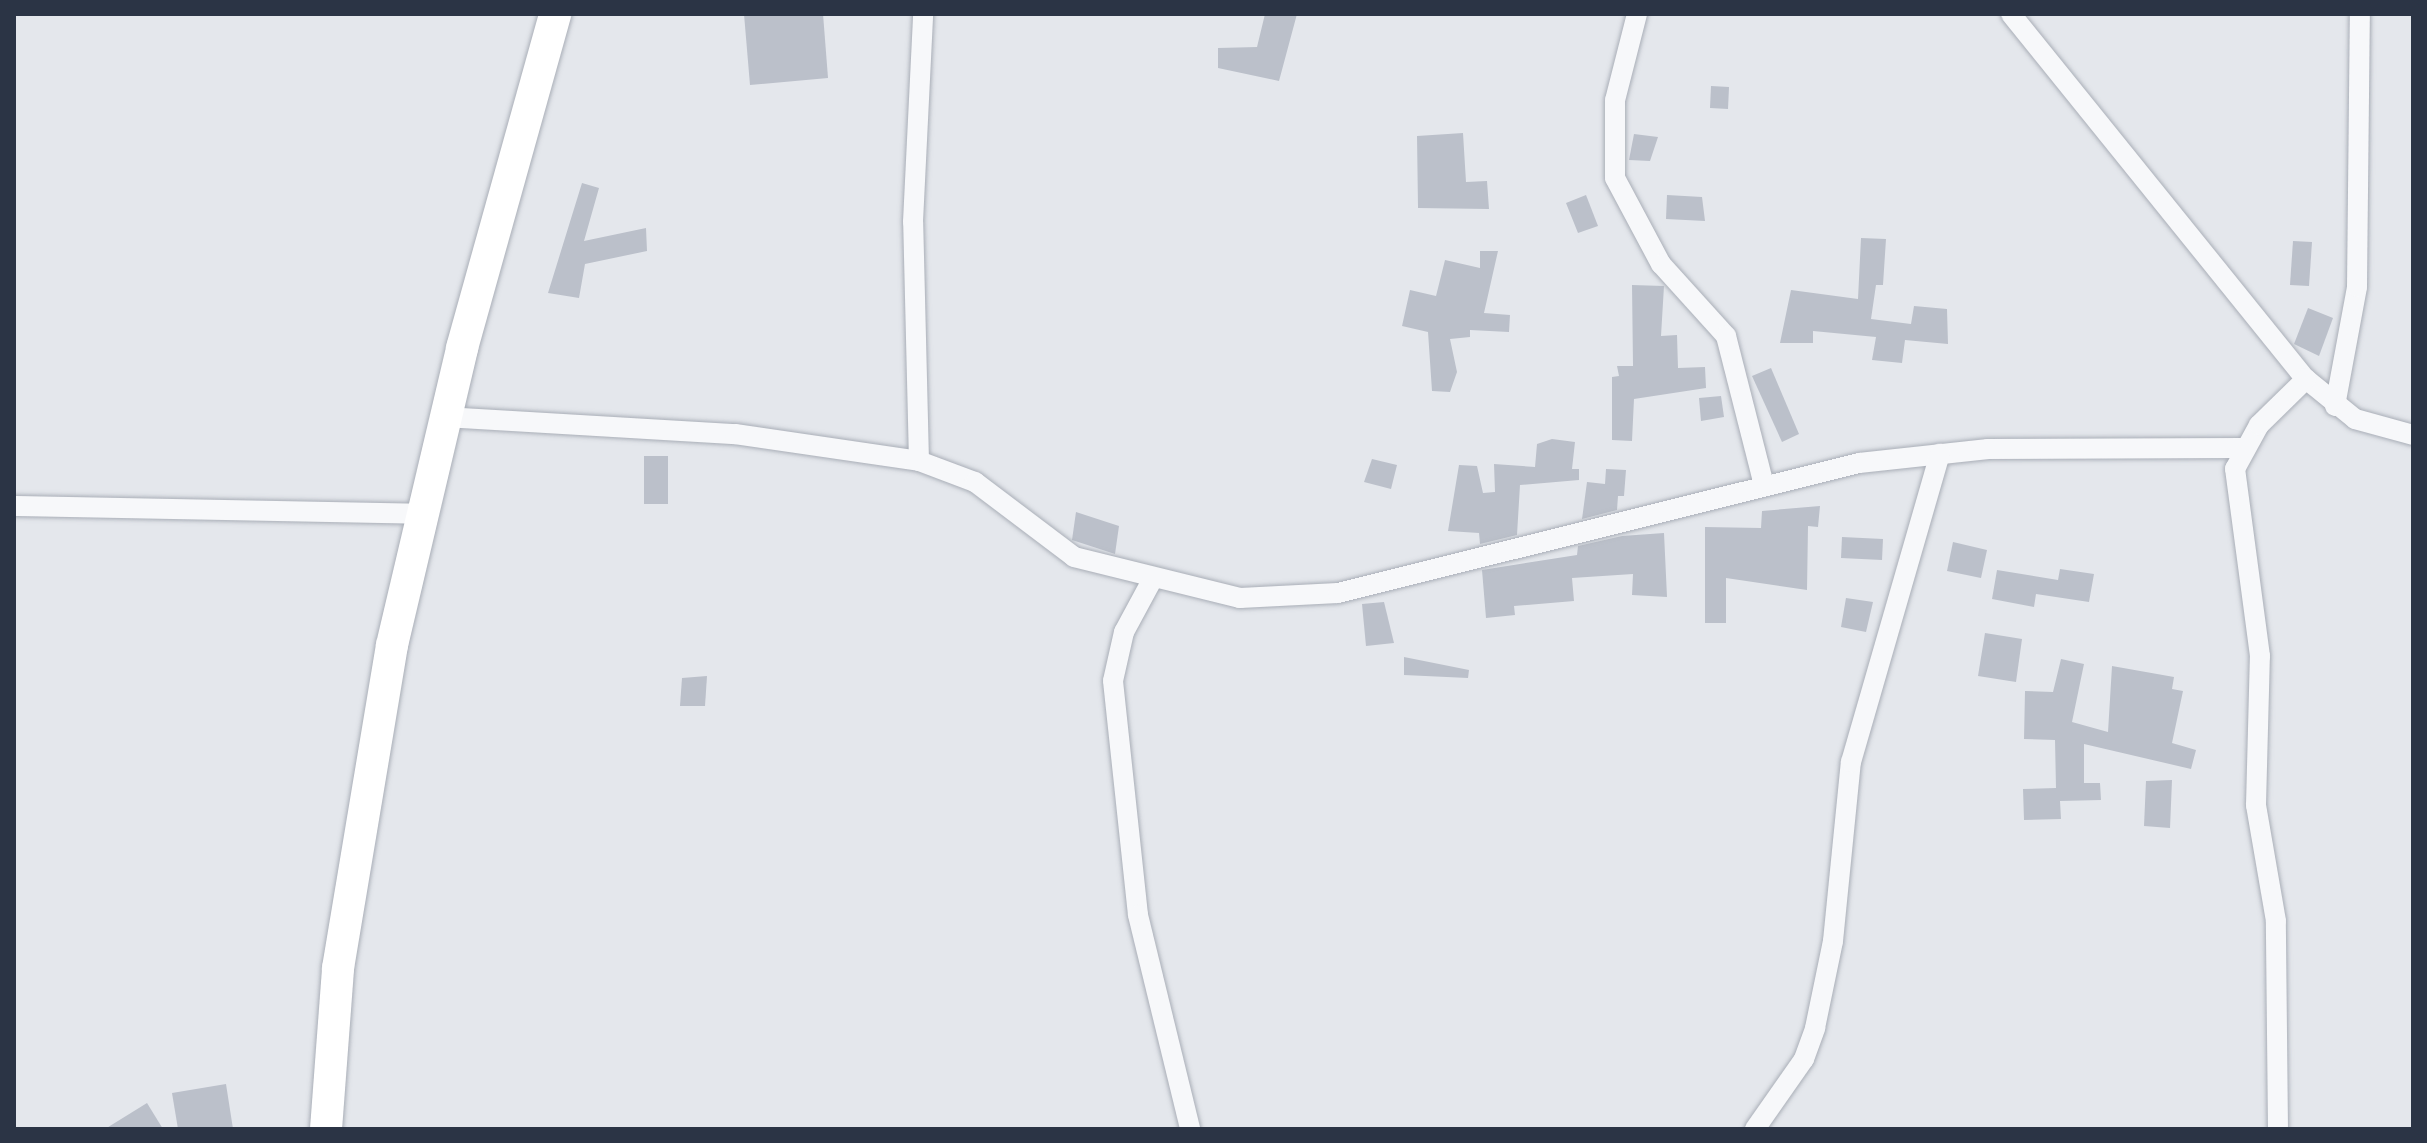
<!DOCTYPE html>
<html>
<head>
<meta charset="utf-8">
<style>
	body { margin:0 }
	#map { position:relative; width:2427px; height:1143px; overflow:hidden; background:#e4e7ec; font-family:Ubuntu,sans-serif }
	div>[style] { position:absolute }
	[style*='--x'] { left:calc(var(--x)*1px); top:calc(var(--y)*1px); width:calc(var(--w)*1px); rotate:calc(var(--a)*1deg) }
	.building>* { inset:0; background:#bbc0ca }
	.roads { filter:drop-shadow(0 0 2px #a9aeb7) drop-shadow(0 0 2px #a9aeb7) }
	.street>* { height:20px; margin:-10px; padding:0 10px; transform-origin:10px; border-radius:10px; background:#f7f8fa }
	.primary>* { height:32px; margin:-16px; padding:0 16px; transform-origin:16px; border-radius:16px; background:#fff }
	span { translate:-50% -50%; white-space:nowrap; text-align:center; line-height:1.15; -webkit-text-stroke:6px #f4f6f9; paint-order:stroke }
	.frame { position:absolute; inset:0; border:16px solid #2b3445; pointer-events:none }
</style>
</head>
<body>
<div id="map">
	<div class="building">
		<div style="clip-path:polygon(744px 14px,823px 14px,828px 78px,750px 85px)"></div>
		<div style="clip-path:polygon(1265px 14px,1297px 14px,1279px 81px,1218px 68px,1218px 48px,1257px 47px)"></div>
		<div style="clip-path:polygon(1711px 86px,1729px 87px,1728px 109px,1710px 108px)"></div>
		<div style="clip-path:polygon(1463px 133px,1466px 182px,1487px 181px,1489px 209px,1418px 208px,1417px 136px)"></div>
		<div style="clip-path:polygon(1634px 134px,1658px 137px,1650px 161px,1629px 160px)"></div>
		<div style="clip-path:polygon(582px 183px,599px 188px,584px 241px,646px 228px,647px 251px,585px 264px,579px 298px,548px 293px)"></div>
		<div style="clip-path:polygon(1586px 195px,1598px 226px,1578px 233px,1566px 203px)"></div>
		<div style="clip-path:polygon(1667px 195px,1702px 197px,1705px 221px,1666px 219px)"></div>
		<div style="clip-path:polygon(1861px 238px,1886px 239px,1883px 285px,1876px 285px,1871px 319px,1911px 324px,1914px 306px,1947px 309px,1948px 344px,1905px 340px,1902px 363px,1872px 360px,1876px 337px,1813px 331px,1813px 343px,1780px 343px,1791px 290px,1858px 299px)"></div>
		<div style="clip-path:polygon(2293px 241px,2312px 242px,2309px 286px,2290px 285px)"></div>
		<div style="clip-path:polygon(1480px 251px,1498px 251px,1484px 313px,1510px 315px,1509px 332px,1470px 330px,1470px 337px,1450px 339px,1457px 372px,1450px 392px,1432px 391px,1428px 332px,1402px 326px,1410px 290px,1436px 296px,1445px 260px,1480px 268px)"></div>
		<div style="clip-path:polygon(1632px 285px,1664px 286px,1661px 336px,1677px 335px,1678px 368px,1705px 367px,1706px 388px,1634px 399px,1632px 441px,1612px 440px,1612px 377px,1619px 376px,1617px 366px,1633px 366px)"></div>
		<div style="clip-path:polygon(2308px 308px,2333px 318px,2319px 356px,2294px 344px)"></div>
		<div style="clip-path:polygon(1771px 368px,1799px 434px,1782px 442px,1752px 376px)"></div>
		<div style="clip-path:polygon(1721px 396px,1724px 417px,1701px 421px,1699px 398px)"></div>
		<div style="clip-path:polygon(1552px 439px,1575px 442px,1572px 469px,1579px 469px,1579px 480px,1520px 485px,1517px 535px,1480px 544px,1479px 533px,1448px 531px,1459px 465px,1477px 466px,1483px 493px,1495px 492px,1494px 464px,1535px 467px,1537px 444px)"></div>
		<div style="clip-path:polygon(644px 456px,668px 456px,668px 504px,644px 504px)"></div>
		<div style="clip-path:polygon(1372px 459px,1397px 465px,1391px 489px,1364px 482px)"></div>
		<div style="clip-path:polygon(1606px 469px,1626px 470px,1624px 496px,1618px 496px,1617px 510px,1582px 519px,1587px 482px,1605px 484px)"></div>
		<div style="clip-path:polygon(1820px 506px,1818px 527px,1808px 526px,1807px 590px,1726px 578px,1726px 623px,1705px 623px,1705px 527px,1761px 528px,1762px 511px)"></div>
		<div style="clip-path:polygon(1076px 512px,1119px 526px,1115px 554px,1072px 540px)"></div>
		<div style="clip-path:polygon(1664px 533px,1667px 597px,1632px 595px,1633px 574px,1572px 578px,1574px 601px,1514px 606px,1515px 615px,1486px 618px,1482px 570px,1577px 555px,1578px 546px,1622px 536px)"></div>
		<div style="clip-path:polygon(1842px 537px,1883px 539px,1882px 560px,1841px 558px)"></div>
		<div style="clip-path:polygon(1953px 542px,1987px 550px,1981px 578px,1947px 571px)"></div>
		<div style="clip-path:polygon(2060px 569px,2094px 574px,2089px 602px,2036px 594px,2034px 607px,1992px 599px,1997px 570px,2058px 580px)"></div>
		<div style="clip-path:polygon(1846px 598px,1873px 602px,1866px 632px,1841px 627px)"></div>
		<div style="clip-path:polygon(1384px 602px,1394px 643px,1366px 646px,1362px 604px)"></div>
		<div style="clip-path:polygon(1985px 633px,2022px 639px,2016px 682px,1978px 676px)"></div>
		<div style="clip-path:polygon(1404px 657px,1469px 670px,1468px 678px,1404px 675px)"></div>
		<div style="clip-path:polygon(2061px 659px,2084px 664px,2072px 722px,2108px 732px,2112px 666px,2174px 677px,2172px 689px,2183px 691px,2172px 743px,2196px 750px,2191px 769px,2084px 744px,2084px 783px,2100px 783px,2101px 800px,2060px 801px,2061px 819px,2024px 820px,2023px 789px,2056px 788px,2055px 740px,2024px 739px,2025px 691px,2053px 692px)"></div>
		<div style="clip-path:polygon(707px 676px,705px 706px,680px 706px,682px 678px)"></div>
		<div style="clip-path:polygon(2172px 780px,2170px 828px,2144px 826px,2146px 781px)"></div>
		<div style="clip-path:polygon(226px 1084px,233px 1129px,178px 1129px,172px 1093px)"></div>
		<div style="clip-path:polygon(147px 1103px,163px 1129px,105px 1129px)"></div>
	</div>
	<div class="roads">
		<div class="street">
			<div style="--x:1637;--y:14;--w:89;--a:104.3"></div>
			<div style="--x:1615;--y:100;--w:78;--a:90"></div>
			<div style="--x:1615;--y:178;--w:98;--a:61.9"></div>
			<div style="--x:1661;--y:264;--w:97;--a:47.9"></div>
			<div style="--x:1726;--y:336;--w:154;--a:75.7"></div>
			<div style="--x:2011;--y:14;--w:469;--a:51.1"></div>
			<div style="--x:2306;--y:379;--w:63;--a:39.2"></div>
			<div style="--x:2355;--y:419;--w:60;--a:15.4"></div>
			<div style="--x:2335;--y:406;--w:121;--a:-79.5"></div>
			<div style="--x:2357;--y:287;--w:273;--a:-89.4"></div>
			<div style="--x:446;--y:417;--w:289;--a:3.4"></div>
			<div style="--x:735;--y:434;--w:186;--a:8.3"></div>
			<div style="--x:919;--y:461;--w:60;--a:20.6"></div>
			<div style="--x:975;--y:482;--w:124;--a:37.1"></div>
			<div style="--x:1074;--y:557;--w:171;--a:13.9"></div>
			<div style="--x:1240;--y:598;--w:98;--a:-2.9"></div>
			<div style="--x:1338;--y:593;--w:537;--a:-14.01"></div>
			<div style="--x:1859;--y:463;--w:130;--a:-6.2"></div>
			<div style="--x:1988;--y:449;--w:254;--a:-0.2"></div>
			<div style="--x:919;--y:461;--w:239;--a:-91.4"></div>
			<div style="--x:913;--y:222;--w:208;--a:-87.2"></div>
			<div style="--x:14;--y:506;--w:409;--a:1.1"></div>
			<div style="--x:1151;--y:582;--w:57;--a:118.4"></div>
			<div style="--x:1124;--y:632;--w:50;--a:102.7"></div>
			<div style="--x:1113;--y:681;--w:235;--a:83.9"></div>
			<div style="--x:1138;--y:915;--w:220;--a:76.3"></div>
			<div style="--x:1755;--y:1129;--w:85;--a:-55"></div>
			<div style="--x:1804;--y:1059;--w:33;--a:-70"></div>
			<div style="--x:1815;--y:1028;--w:89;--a:-78.3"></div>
			<div style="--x:1833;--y:941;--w:180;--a:-84.3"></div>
			<div style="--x:1851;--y:762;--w:321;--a:-73.9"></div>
			<div style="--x:2278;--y:1129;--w:208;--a:-90.6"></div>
			<div style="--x:2276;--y:921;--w:118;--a:-99.8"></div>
			<div style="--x:2256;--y:805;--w:149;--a:-88.5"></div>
			<div style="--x:2260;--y:656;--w:189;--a:-97.6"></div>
			<div style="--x:2235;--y:469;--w:50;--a:-61.4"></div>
			<div style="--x:2259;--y:425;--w:66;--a:-44.4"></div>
		</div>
		<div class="primary">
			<div style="--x:326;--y:1129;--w:161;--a:-85.7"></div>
			<div style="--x:338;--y:968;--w:327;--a:-80.5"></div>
			<div style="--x:392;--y:645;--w:305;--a:-76.7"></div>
			<div style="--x:462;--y:348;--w:347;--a:-74.4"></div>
		</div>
	</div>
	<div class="frame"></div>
</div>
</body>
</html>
